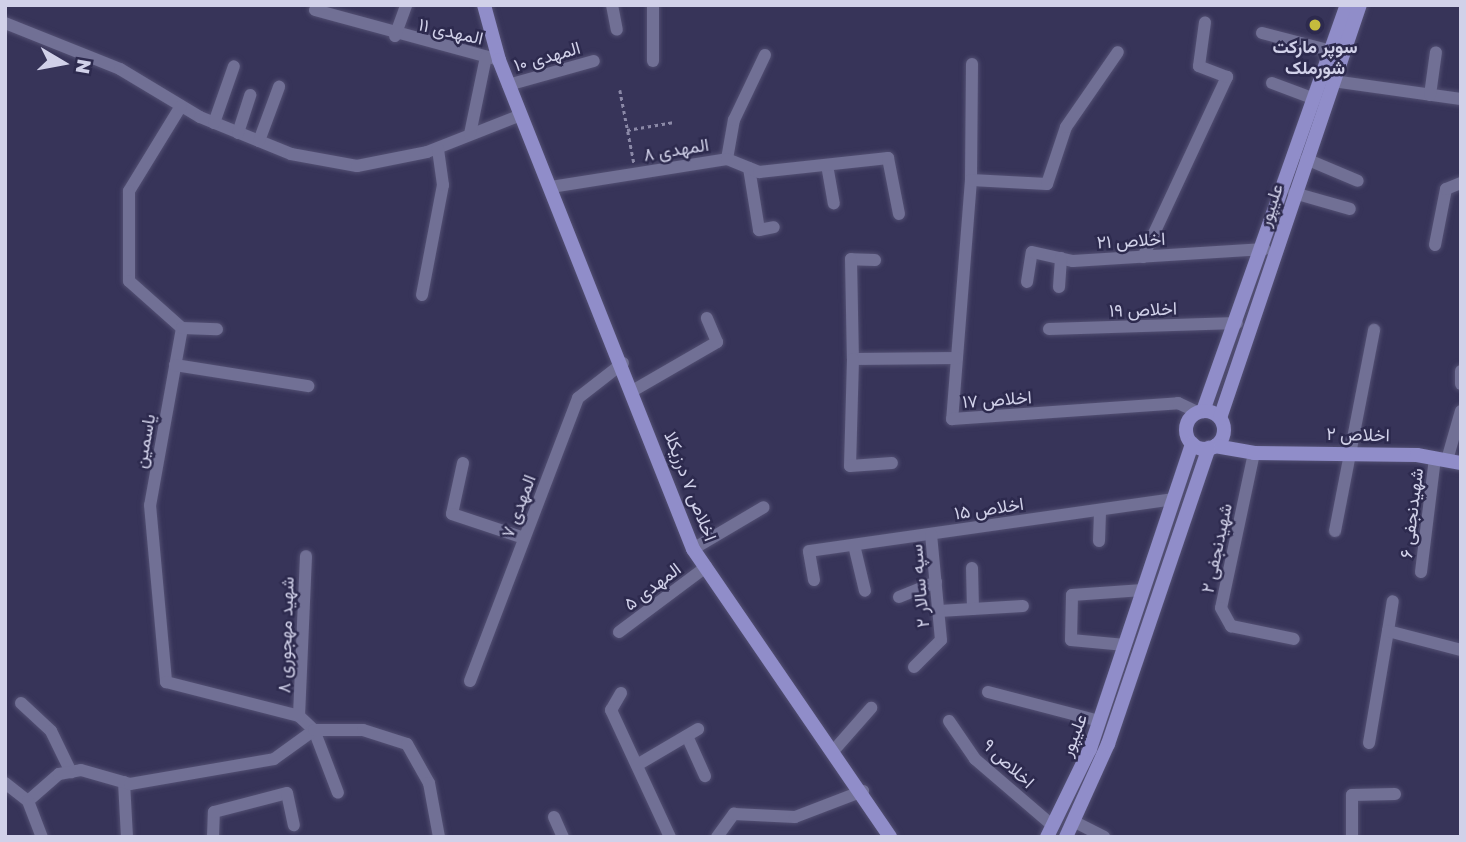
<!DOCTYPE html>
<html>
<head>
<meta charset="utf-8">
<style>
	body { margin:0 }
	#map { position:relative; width:1466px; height:842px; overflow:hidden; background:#373459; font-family:"Golos Text",Vazirmatn,sans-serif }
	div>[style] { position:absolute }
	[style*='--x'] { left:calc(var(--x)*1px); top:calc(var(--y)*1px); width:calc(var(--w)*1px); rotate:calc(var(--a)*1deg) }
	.path>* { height:2.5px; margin-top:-1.25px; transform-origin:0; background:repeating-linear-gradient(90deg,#8b89a7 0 3.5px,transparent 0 7px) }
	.roads { filter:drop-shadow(0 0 2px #535073) drop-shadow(0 0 2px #535073) }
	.street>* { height:12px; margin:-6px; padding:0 6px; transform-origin:6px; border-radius:6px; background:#717095 }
	.secondary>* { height:14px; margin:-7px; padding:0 7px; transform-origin:7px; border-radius:7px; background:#908dc9 }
	.secondary>.ring { margin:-7px; padding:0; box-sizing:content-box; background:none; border:14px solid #908dc9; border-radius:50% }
	.dots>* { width:19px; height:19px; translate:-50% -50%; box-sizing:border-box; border:4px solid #2d2a4e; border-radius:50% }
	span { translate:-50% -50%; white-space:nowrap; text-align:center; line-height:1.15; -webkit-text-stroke:5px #2d2a4e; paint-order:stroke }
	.street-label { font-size:18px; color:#d1d1e9 }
	.poi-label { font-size:18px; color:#d1d1e9; font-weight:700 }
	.frame { position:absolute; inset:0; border:7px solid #d1d1e9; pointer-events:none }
	.north { position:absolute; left:28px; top:28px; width:70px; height:70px; -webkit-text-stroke:5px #2d2a4e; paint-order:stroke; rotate:100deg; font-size:19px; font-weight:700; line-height:28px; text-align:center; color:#d1d1e9 }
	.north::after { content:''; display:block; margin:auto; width:24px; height:32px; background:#d1d1e9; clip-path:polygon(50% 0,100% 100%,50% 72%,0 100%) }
</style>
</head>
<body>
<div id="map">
	<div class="path">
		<div style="--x:620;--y:90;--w:74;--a:79.1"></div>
		<div style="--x:627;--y:130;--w:48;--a:-9.7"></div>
	</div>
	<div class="roads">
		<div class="street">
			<div style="--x:612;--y:5;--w:25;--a:79"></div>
			<div style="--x:653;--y:5;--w:56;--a:90"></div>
			<div style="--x:315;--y:10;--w:191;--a:15.2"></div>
			<div style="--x:5;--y:23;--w:124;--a:21.8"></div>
			<div style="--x:120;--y:69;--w:93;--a:31"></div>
			<div style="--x:200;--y:117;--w:98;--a:22.1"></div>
			<div style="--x:291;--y:154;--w:67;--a:10.3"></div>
			<div style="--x:357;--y:166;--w:71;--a:-11.3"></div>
			<div style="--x:427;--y:152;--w:101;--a:-21.5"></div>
			<div style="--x:1262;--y:33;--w:71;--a:14.6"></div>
			<div style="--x:395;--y:36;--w:33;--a:-70"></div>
			<div style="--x:972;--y:64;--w:116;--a:90.5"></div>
			<div style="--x:971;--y:180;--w:240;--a:94.5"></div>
			<div style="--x:952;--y:419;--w:227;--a:-4"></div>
			<div style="--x:1178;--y:403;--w:21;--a:25"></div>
			<div style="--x:1333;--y:81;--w:129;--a:8"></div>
			<div style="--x:1272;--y:83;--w:46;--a:20.4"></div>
			<div style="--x:508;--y:85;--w:89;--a:-15.6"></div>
			<div style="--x:1430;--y:95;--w:43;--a:-82.1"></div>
			<div style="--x:181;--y:106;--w:100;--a:121.5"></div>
			<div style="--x:129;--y:191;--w:90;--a:90"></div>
			<div style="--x:129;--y:281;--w:71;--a:41.6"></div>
			<div style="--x:182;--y:328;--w:180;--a:100.2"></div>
			<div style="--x:150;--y:505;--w:178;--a:84.8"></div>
			<div style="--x:166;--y:682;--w:137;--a:14.3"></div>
			<div style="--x:299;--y:716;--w:21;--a:43"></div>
			<div style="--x:314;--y:730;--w:67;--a:69.1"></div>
			<div style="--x:214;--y:123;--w:60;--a:-70.7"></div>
			<div style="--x:238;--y:133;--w:40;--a:-72"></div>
			<div style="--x:470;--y:134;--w:79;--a:-78.3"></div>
			<div style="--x:259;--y:141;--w:58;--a:-69.7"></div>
			<div style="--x:727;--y:159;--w:40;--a:-80"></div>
			<div style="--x:734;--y:120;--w:72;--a:-64.5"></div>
			<div style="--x:1306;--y:159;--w:56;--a:22.9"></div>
			<div style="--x:827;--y:165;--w:39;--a:80"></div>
			<div style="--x:749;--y:168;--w:63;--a:80.8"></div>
			<div style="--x:759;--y:230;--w:15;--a:-11"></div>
			<div style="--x:971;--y:180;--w:76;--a:3"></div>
			<div style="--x:1047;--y:184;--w:60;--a:-71.6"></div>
			<div style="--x:1066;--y:127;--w:91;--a:-55.3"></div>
			<div style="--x:551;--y:187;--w:178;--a:-9"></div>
			<div style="--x:727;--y:159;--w:35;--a:22"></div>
			<div style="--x:759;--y:172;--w:130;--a:-6.2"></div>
			<div style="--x:888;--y:158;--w:57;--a:78.9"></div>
			<div style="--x:1294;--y:193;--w:58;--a:15.9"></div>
			<div style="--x:1435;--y:245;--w:57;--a:-78.9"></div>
			<div style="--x:1446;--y:189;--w:16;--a:-22"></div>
			<div style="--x:1143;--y:257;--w:199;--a:-65"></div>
			<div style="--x:1227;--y:77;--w:30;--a:-159"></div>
			<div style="--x:1199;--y:66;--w:44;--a:-82.2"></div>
			<div style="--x:875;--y:260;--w:24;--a:-178"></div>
			<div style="--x:851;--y:259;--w:100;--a:88.9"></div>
			<div style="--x:853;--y:359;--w:104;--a:-0.6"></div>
			<div style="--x:1027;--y:282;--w:30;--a:-81"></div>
			<div style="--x:1032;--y:252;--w:42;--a:12.4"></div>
			<div style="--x:1073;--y:261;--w:192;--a:-3.6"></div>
			<div style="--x:1059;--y:287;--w:29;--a:-86"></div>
			<div style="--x:422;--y:295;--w:112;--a:-79.2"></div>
			<div style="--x:443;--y:185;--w:37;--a:-98"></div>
			<div style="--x:182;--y:328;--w:35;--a:2"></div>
			<div style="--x:1049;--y:329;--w:188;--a:-1.8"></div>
			<div style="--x:853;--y:359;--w:107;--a:91.6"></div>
			<div style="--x:850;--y:466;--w:42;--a:-4.1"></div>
			<div style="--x:175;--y:365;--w:135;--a:9"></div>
			<div style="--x:1461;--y:371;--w:13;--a:90"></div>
			<div style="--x:634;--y:390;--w:96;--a:-30"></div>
			<div style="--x:717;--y:342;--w:26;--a:-113"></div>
			<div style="--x:1254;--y:453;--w:158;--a:102"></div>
			<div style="--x:1221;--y:608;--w:21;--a:61"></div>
			<div style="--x:1231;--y:626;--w:64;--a:11.7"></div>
			<div style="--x:1447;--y:460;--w:51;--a:-74.1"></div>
			<div style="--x:463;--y:463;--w:52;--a:102.2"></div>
			<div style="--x:452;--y:514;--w:76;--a:18.4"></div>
			<div style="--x:1335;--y:531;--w:205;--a:-79"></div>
			<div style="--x:1099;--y:541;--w:31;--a:-88"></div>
			<div style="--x:854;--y:545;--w:47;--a:76.6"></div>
			<div style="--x:693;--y:549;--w:82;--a:-30.6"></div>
			<div style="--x:972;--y:568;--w:41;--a:88.6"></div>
			<div style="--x:1421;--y:572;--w:115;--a:-83"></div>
			<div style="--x:814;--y:580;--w:29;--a:-100"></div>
			<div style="--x:809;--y:551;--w:368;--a:-8.1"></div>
			<div style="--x:899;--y:597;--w:40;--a:-22"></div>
			<div style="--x:939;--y:611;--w:84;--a:-3.4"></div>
			<div style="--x:1388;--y:631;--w:30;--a:-81"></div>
			<div style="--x:619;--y:632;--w:109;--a:-36.8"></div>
			<div style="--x:1125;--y:645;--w:54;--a:-174.7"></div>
			<div style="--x:1071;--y:640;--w:45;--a:-88.7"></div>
			<div style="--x:1072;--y:595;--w:71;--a:-4"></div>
			<div style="--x:914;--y:667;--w:38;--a:-45"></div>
			<div style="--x:941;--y:640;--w:106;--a:-95.4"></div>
			<div style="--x:470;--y:681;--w:303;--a:-69.1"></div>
			<div style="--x:578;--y:398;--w:57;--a:-37.9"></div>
			<div style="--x:988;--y:692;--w:115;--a:14.6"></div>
			<div style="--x:621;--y:693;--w:20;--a:120"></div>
			<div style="--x:611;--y:710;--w:140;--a:65.1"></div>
			<div style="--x:21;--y:703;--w:41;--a:43"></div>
			<div style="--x:51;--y:731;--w:46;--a:64"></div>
			<div style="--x:299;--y:716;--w:160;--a:-87.5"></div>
			<div style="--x:949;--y:721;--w:46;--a:55.6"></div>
			<div style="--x:975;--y:759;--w:101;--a:40.6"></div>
			<div style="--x:687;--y:736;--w:44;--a:65.8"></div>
			<div style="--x:1369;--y:743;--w:114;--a:-80.4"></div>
			<div style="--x:1388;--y:631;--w:75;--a:14.6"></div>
			<div style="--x:835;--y:749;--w:55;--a:-48.7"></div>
			<div style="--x:637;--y:765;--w:71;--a:-30.5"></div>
			<div style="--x:124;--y:782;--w:55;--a:86.9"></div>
			<div style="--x:5;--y:783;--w:29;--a:38"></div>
			<div style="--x:28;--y:801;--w:41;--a:-41.1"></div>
			<div style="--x:59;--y:774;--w:22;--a:-10"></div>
			<div style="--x:81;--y:770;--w:51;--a:15.9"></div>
			<div style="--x:130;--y:784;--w:146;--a:-9.8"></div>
			<div style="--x:274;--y:759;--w:49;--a:-35.9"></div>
			<div style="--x:314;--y:730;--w:49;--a:0"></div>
			<div style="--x:363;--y:730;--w:46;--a:17.7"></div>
			<div style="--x:407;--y:744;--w:45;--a:60.6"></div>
			<div style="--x:429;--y:783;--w:55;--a:79.5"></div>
			<div style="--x:28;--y:801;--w:39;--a:69"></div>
			<div style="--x:554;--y:817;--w:22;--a:66"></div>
			<div style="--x:1073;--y:821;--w:35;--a:27"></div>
			<div style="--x:213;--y:837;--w:25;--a:-88"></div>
			<div style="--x:214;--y:812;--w:75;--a:-14.6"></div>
			<div style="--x:287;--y:793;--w:33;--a:78"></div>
			<div style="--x:717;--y:837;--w:29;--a:-54"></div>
			<div style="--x:734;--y:814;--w:61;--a:2.8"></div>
			<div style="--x:795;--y:817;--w:73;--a:-20.9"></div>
			<div style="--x:1352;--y:837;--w:42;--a:-90"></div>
			<div style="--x:1352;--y:795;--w:43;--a:-1.3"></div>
		</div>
		<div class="secondary">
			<div style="--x:484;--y:5;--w:57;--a:74.7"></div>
			<div style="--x:499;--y:60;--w:526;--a:68.36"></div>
			<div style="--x:693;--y:549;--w:349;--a:55.6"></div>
			<div style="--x:1203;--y:411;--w:431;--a:-70.5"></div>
			<div class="ring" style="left:1186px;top:411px;width:24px;height:24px"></div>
			<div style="--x:1220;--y:418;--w:436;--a:-71.3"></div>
			<div style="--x:1215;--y:446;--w:40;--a:10"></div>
			<div style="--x:1254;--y:453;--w:163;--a:0.7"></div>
			<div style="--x:1417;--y:455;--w:45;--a:10.3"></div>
			<div style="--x:1047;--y:837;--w:98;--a:-64"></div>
			<div style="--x:1090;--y:749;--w:322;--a:-71.5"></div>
			<div style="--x:1066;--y:837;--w:102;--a:-65.7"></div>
			<div style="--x:1108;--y:744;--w:313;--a:-71.2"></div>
		</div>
	</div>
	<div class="dots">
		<div style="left:1315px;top:25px;background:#c5bc3d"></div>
	</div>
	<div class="street-label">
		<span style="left:451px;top:31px;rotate:13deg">المهدی ۱۱</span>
		<span style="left:547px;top:56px;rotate:-16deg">المهدی ۱۰</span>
		<span style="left:676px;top:149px;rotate:-9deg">المهدی ۸</span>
		<span style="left:1270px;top:205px;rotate:-72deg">علیپور</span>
		<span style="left:1131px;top:240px;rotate:-3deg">اخلاص ۲۱</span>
		<span style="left:1143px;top:309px;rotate:-2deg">اخلاص ۱۹</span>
		<span style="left:997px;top:399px;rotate:-4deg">اخلاص ۱۷</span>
		<span style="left:1358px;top:434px;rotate:1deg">اخلاص ۲</span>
		<span style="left:144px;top:441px;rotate:-80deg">یاسمین</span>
		<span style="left:691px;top:486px;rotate:69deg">اخلاص ۷ درزیکلا</span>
		<span style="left:518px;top:506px;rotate:-69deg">المهدی ۷</span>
		<span style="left:989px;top:508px;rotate:-8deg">اخلاص ۱۵</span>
		<span style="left:1411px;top:513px;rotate:-83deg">شهیدنجفی ۶</span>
		<span style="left:1216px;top:548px;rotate:-78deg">شهیدنجفی ۲</span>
		<span style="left:652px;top:586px;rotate:-37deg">المهدی ۵</span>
		<span style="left:919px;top:586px;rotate:-95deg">سپه سالار ۲</span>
		<span style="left:285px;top:635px;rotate:-88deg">شهید مهجوری ۸</span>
		<span style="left:1073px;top:735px;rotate:-68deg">علیپور</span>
		<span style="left:1009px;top:763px;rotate:43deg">اخلاص ۹</span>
	</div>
	<div class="poi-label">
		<span style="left:1315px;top:57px">سوپر مارکت<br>شورملک</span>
	</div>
	<div class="frame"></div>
	<div class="north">N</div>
</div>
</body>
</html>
